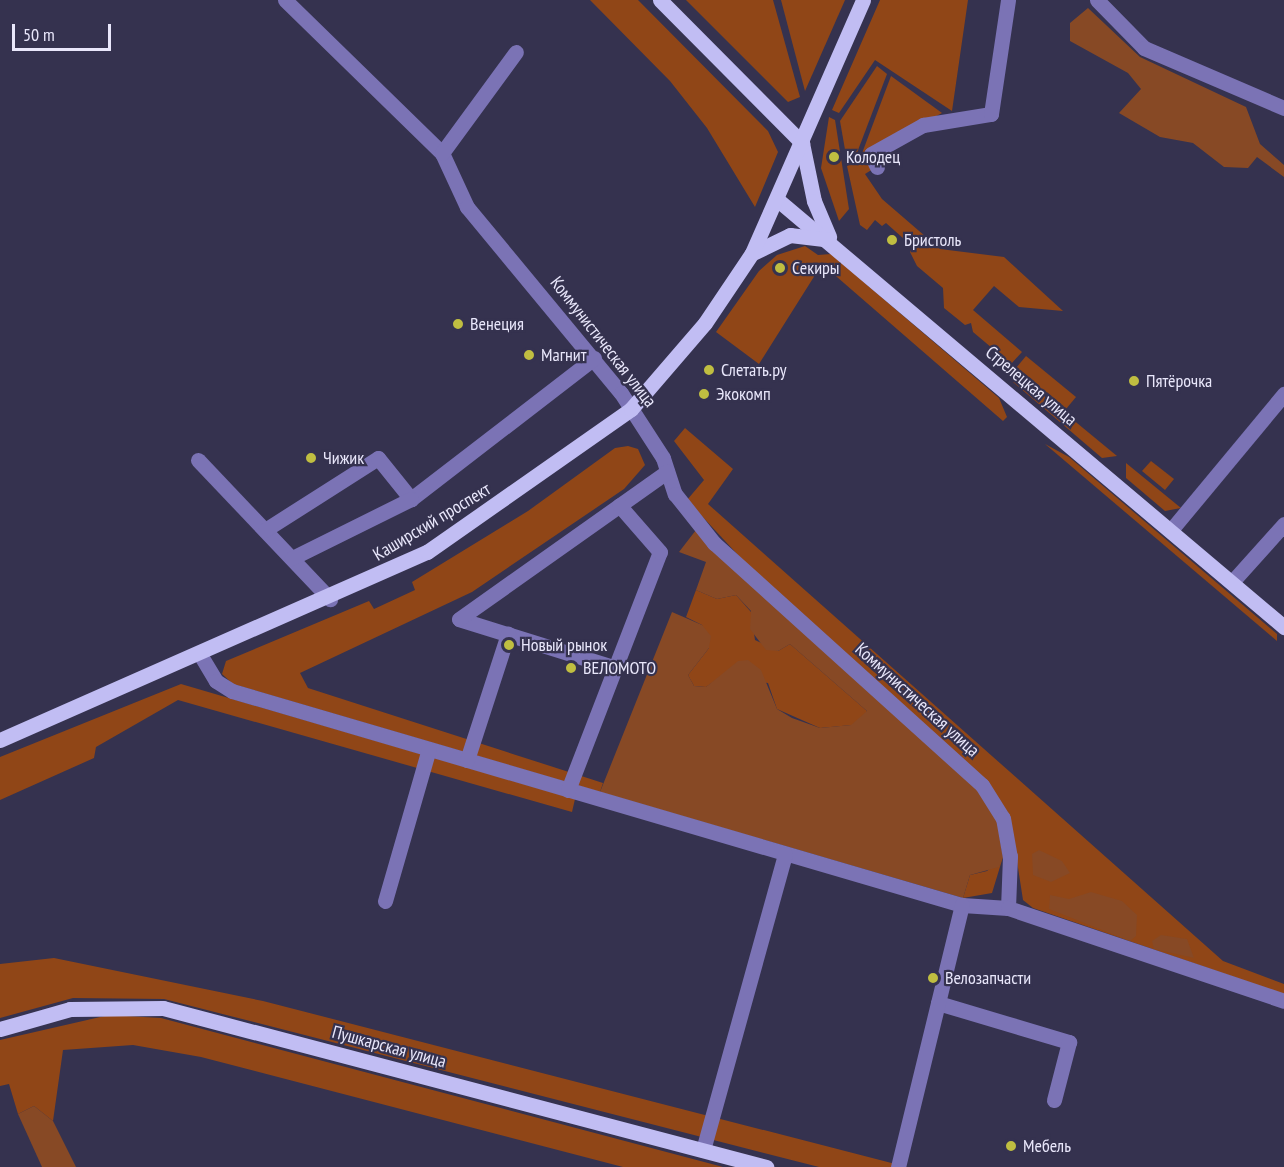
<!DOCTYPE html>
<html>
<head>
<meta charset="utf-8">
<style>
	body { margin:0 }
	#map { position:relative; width:1284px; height:1167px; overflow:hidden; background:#35324f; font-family:"PT Sans Narrow",sans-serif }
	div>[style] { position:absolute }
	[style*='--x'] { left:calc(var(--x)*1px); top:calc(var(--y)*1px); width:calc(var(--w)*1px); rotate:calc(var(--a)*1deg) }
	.green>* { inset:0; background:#904617 }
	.forest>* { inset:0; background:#874925 }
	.minor>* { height:15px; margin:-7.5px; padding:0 7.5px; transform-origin:7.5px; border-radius:7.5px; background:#7b73b5 }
	.major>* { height:15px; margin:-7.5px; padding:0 7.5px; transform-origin:7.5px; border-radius:7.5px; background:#c1bdf3 }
	.dots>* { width:16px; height:16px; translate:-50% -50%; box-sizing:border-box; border:3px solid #35324f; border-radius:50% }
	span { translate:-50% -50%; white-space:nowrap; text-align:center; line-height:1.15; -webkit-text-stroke:4.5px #35324f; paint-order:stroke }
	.poi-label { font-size:18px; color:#e9e7fb }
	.left { translate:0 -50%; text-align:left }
	.street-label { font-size:18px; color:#e9e7fb }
	.scale { position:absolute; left:12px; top:24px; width:99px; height:27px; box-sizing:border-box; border:3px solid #e9e7fb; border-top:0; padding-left:8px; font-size:18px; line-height:21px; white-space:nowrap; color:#e9e7fb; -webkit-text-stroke:4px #35324f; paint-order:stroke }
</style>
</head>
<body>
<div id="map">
	<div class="green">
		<div style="clip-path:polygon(590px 0,638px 0,768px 131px,778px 152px,755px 207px,707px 128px,670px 81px)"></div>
		<div style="clip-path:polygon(686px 0,773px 0,800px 97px,788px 102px)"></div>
		<div style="clip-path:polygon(781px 0,845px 0,805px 91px)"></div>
		<div style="clip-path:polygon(880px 0,968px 0,952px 111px,875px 60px,839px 113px,832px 110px)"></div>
		<div style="clip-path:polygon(877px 66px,887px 74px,855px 158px,847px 161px,840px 121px)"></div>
		<div style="clip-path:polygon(891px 76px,942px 113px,861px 156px)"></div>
		<div style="clip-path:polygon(829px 117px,835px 120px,849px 209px,839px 221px,821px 168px)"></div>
		<div style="clip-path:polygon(867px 157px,873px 169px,865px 174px,882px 199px,940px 249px,1004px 257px,1063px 311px,1019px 307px,994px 286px,973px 310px,1022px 352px,1011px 364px,973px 332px,971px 323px,965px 325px,944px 308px,943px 288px,917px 266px,910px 252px,913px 247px,886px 223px,882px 226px,875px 220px,867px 230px,860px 225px,847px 166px)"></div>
		<div style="clip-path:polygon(805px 246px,818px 255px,831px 254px,999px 398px,1007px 417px,1003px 421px,822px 264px,759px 364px,716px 332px,759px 271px,777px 255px)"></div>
		<div style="clip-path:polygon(1026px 356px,1076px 397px,1066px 409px,1016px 368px)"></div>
		<div style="clip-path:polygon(1014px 371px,1117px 456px,1102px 458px,1013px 382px)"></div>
		<div style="clip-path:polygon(685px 428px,733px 469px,708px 504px,1223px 961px,1284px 984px,1284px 994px,1033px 908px,1023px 900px,1016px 855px,687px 500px,704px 480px,674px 441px)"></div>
		<div style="clip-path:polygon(1045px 444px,1069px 457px,1277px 634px,1277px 641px)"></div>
		<div style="clip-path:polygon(628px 446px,638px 449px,645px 465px,624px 489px,472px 592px,300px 673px,308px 688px,603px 783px,600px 792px,233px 684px,222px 674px,226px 661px,369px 601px,374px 609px,415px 590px,412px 582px,528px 511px,615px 448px)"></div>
		<div style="clip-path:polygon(1151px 461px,1174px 479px,1165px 490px,1142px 471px)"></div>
		<div style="clip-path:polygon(1126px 463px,1181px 508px,1165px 511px,1126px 478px)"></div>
		<div style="clip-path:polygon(696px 590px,717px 599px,736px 595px,751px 612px,755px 640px,778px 651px,790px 644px,867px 711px,865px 716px,852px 725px,820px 728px,777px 709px,768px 683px,720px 677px,706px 687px,694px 686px,688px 675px,709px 648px,702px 625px,686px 617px)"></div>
		<div style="clip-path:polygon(181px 684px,575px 799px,572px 812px,178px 700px,96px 747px,94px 758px,0 800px,0 757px)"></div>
		<div style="clip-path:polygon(1003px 857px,992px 893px,963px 898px,970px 875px,987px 871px)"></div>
		<div style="clip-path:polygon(54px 958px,263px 1001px,907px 1167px,819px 1167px,164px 999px,73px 998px,0 1018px,0 964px)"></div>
		<div style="clip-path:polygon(109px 1015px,161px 1018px,723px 1167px,623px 1167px,201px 1057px,133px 1045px,63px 1050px,53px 1121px,34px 1106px,18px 1114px,9px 1084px,0 1086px,0 1040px)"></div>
	</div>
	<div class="forest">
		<div style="clip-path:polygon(1088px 8px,1140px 57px,1246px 107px,1260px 144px,1284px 165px,1284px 177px,1257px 157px,1248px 168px,1224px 167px,1193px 143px,1160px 137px,1119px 113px,1141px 89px,1128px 73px,1070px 41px,1070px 23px)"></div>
		<div style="clip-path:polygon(696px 530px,977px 790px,997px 821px,1003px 857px,999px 867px,970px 875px,963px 898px,600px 792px,672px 612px,702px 625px,711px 636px,709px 648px,688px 675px,694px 686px,706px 687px,738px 661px,748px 660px,761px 670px,777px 709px,792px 718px,820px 728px,851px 725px,867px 711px,790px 644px,778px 651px,766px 650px,750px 629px,751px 611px,736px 595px,717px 599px,696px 590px,706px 562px,679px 552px)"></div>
		<div style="clip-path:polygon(1039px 850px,1062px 861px,1070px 873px,1051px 882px,1033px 875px,1032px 854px)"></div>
		<div style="clip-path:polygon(1091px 892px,1122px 901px,1137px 915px,1136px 936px,1130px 941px,1049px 909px,1050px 895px,1069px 899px)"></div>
		<div style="clip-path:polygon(1161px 935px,1187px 939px,1194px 958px,1154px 949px,1152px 941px)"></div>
		<div style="clip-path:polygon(34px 1106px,53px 1121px,76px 1167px,42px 1167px,18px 1114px)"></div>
	</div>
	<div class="minor">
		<div style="--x:285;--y:0;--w:219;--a:44.3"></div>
		<div style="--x:442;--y:153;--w:60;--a:65.2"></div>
		<div style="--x:467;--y:207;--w:241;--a:50.4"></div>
		<div style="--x:621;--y:393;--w:77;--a:57.1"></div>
		<div style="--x:663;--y:458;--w:38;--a:72"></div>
		<div style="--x:675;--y:494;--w:63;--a:51.5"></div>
		<div style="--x:714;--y:543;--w:361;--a:42.1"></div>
		<div style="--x:982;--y:785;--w:39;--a:58"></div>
		<div style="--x:1003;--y:818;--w:39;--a:80"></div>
		<div style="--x:1010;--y:856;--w:52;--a:92.2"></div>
		<div style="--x:1097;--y:0;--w:67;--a:45.6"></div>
		<div style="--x:1144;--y:48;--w:152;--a:23.2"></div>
		<div style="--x:442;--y:153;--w:125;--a:-53.8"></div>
		<div style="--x:877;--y:167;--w:14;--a:-115"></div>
		<div style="--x:871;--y:154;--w:60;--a:-29.1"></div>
		<div style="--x:923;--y:125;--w:69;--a:-9.2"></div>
		<div style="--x:991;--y:114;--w:115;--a:-81.5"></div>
		<div style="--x:198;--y:460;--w:192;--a:46.5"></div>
		<div style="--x:411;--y:499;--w:231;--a:-37.6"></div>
		<div style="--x:265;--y:530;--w:134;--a:-32.5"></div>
		<div style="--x:378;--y:458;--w:53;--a:51.2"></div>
		<div style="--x:411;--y:499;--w:133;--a:153.6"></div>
		<div style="--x:1171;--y:530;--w:177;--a:-50.3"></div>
		<div style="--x:1232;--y:582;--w:78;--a:-48.1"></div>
		<div style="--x:201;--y:656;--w:29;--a:59"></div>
		<div style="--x:216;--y:681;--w:19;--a:32"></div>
		<div style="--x:232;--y:691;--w:761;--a:16.34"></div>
		<div style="--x:962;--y:905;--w:46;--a:3.7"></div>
		<div style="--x:1008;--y:908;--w:291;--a:18.6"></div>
		<div style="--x:616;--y:668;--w:164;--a:-162.7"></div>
		<div style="--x:459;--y:619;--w:255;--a:-35.3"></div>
		<div style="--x:467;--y:760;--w:133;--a:-72"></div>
		<div style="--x:568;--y:790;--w:255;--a:-68.9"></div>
		<div style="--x:660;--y:552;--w:62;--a:-131.1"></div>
		<div style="--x:385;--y:901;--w:158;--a:-73.9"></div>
		<div style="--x:938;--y:1003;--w:137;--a:16.6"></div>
		<div style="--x:1069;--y:1042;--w:60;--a:104.5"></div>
		<div style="--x:703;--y:1150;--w:307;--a:-74.5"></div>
		<div style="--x:898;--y:1167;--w:270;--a:-76.3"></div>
	</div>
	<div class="major">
		<div style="--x:660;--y:0;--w:202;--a:45.2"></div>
		<div style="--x:802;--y:143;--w:59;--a:78.3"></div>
		<div style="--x:814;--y:201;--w:39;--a:67"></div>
		<div style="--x:779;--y:201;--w:661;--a:40.15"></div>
		<div style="--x:755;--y:252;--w:39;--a:-26"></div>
		<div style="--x:790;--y:235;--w:38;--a:7"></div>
		<div style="--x:0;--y:740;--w:467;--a:-23.8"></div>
		<div style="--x:427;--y:552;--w:249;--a:-35"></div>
		<div style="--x:631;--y:409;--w:113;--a:-49.3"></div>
		<div style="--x:705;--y:323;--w:84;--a:-56.1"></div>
		<div style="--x:752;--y:253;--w:276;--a:-66.3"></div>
		<div style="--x:0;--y:1029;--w:73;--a:-15.9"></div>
		<div style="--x:70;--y:1009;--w:93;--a:-0.6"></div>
		<div style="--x:163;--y:1008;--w:624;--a:14.77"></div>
	</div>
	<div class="dots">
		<div style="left:834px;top:157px;background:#c0be41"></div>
		<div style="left:892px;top:240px;background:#c0be41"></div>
		<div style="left:780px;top:268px;background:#c0be41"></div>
		<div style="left:458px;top:324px;background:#c0be41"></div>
		<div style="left:529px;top:355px;background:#c0be41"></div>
		<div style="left:709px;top:370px;background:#c0be41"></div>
		<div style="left:1134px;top:381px;background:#c0be41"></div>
		<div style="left:704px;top:394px;background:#c0be41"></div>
		<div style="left:311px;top:458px;background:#c0be41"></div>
		<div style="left:509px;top:645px;background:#c0be41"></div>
		<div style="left:571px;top:668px;background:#c0be41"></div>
		<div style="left:933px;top:978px;background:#c0be41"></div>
		<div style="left:1011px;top:1146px;background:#c0be41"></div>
	</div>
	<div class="poi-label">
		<span class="left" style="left:846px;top:157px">Колодец</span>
		<span class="left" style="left:904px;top:240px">Бристоль</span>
		<span class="left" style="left:792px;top:268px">Секиры</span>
		<span class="left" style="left:470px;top:324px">Венеция</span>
		<span class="left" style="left:541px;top:355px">Магнит</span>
		<span class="left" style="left:721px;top:370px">Слетать.ру</span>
		<span class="left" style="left:1146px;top:381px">Пятёрочка</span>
		<span class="left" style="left:716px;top:394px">Экокомп</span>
		<span class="left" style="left:323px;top:458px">Чижик</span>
		<span class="left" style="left:521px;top:645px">Новый рынок</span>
		<span class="left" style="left:583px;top:668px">ВЕЛОМОТО</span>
		<span class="left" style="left:945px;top:978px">Велозапчасти</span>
		<span class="left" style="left:1023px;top:1146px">Мебель</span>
	</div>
	<div class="street-label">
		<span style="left:603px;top:342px;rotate:52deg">Коммунистическая улица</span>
		<span style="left:1031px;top:386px;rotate:40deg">Стрелецкая улица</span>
		<span style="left:432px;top:522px;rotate:-31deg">Каширский проспект</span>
		<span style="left:917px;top:700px;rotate:42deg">Коммунистическая улица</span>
		<span style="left:389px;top:1047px;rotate:15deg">Пушкарская улица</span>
	</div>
	<div class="scale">50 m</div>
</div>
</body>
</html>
